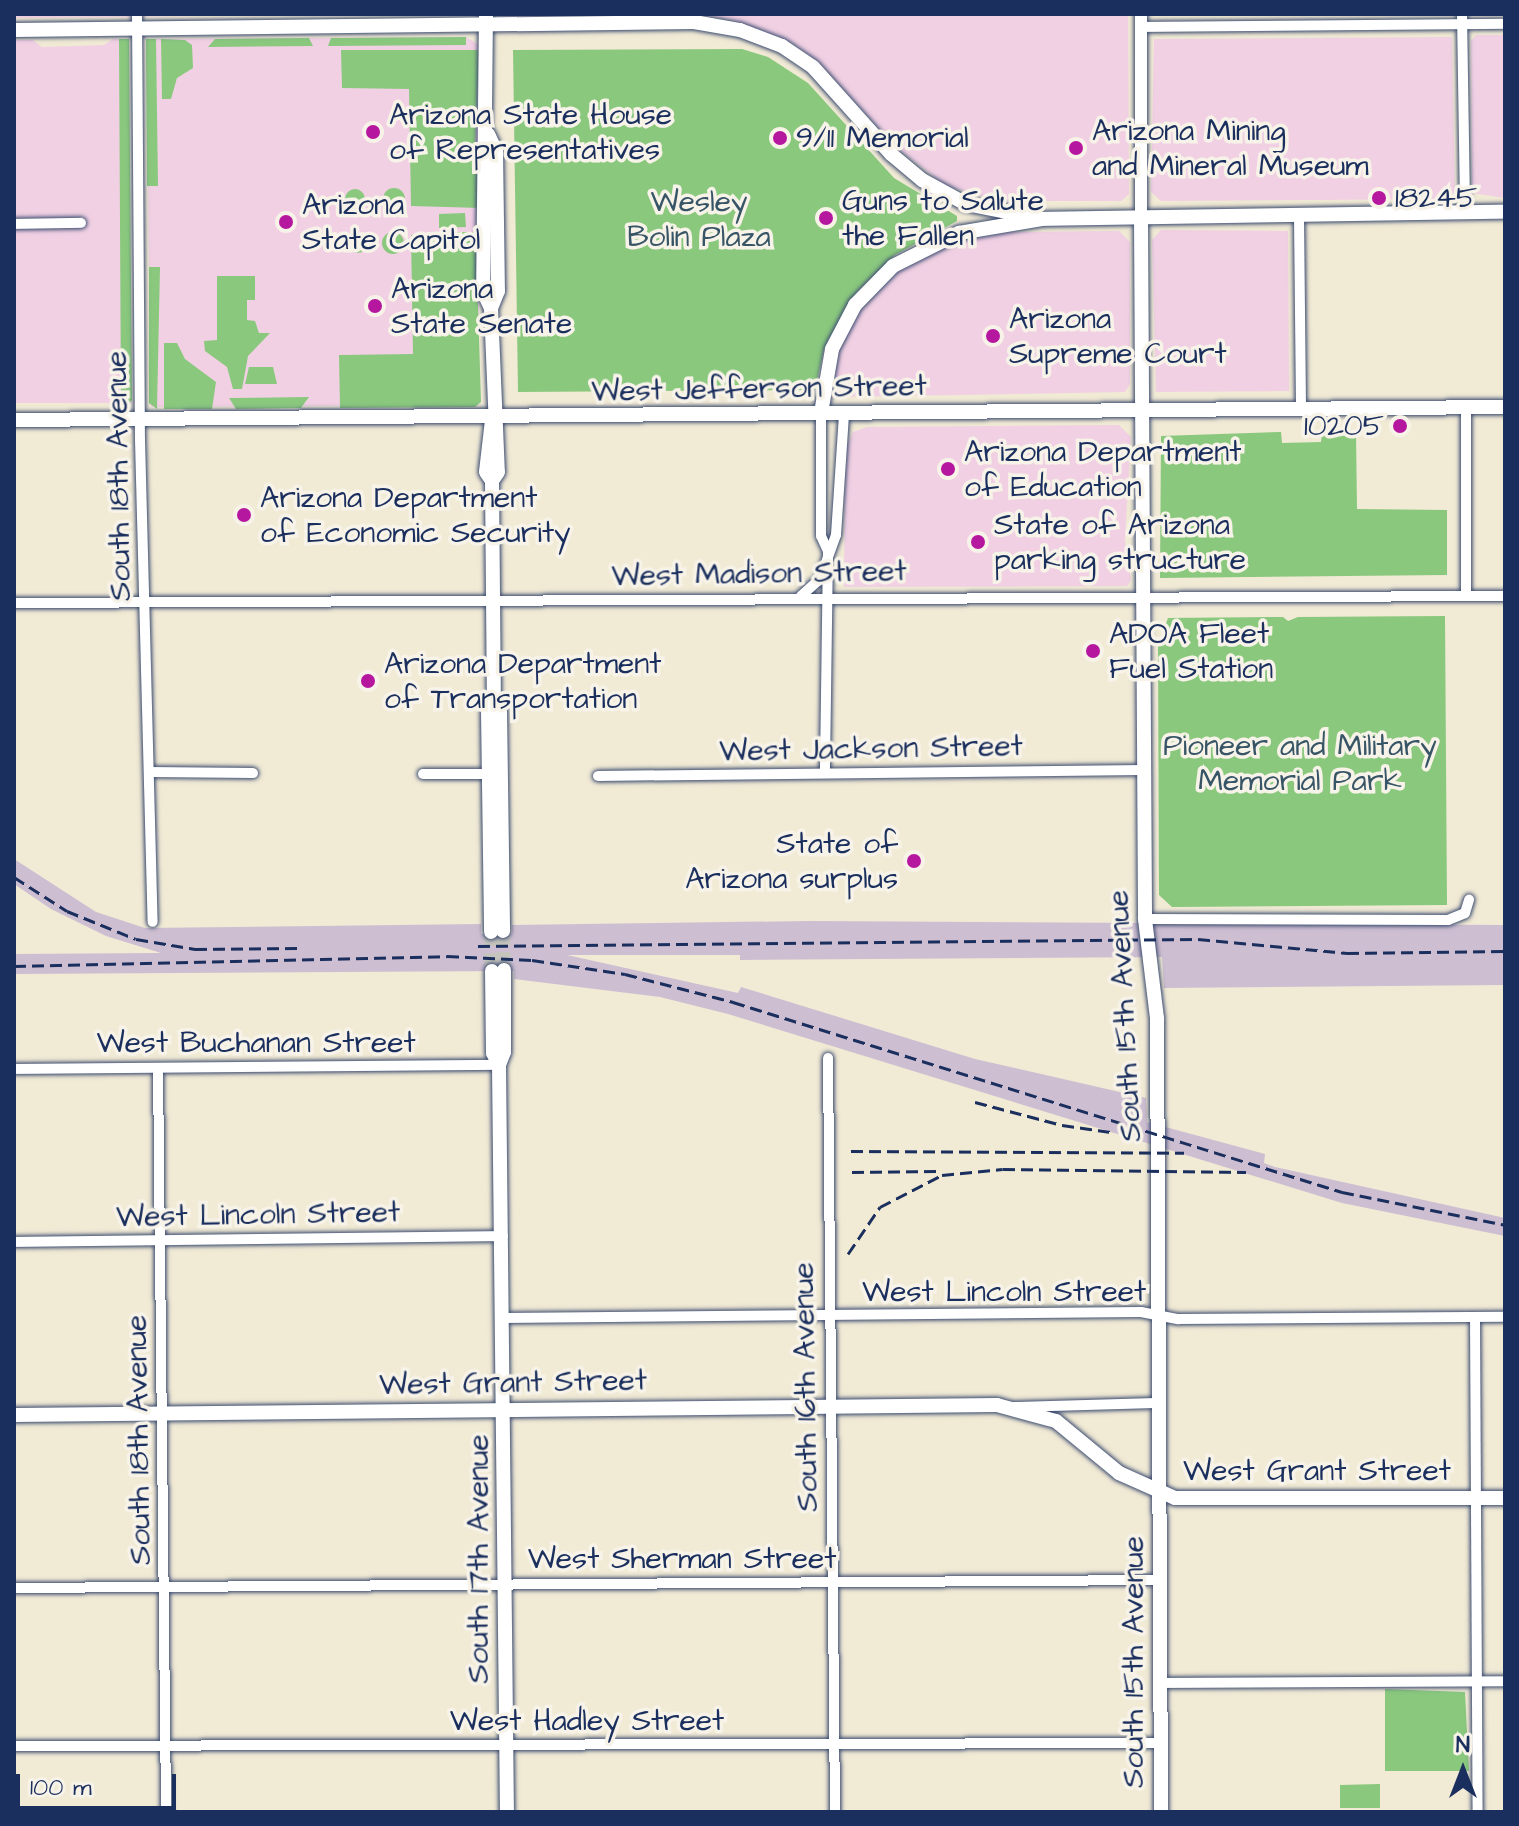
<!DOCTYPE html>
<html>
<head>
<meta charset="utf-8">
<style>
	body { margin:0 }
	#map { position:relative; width:1519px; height:1826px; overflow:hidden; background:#f1ead5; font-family:"Architects Daughter",sans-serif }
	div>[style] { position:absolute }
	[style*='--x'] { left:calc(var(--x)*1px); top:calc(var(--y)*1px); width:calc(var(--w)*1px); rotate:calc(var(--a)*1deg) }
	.built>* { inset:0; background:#f1d0e3 }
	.industrial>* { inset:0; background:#cebed1 }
	.green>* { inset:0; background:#8ac87e }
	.round { border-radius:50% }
	.secondary-tunnel>* { height:14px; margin-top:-7px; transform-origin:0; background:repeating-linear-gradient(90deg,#c6c5bd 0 14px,transparent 0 21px) }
	.roads { filter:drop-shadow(0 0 2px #3b4b70) drop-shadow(0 0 2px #3b4b70) }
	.minor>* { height:10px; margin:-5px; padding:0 5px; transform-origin:5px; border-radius:5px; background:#fff }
	.tertiary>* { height:12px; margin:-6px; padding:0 6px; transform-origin:6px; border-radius:6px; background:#fff }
	.secondary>* { height:14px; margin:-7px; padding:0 7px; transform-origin:7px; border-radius:7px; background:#fff }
	.rail>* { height:3px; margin-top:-1.5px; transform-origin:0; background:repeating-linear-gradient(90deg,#1b2f5e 0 12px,transparent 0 18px) }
	.dots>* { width:22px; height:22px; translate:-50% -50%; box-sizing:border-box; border:4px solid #f7f3e8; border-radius:50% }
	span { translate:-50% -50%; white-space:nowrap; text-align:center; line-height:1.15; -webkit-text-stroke:7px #f7f3e8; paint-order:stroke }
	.poi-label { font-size:30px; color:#1b2f5e }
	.left { translate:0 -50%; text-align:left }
	.right { translate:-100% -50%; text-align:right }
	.park-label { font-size:30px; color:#375566 }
	.street-label { font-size:30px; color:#1b2f5e }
	.frame { position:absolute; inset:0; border:16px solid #1b2f5e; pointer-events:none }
	.north { position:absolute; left:1423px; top:1730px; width:80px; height:80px; -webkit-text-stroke:6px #f7f3e8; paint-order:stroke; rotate:0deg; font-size:22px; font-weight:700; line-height:32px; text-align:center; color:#1b2f5e }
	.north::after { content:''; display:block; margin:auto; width:28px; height:36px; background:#1b2f5e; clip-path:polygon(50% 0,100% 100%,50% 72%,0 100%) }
	.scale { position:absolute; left:16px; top:1774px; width:160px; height:36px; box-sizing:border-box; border:4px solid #1b2f5e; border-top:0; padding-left:10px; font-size:24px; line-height:28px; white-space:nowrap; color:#1b2f5e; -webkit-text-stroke:6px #f7f3e8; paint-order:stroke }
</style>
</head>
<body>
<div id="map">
	<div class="built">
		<div style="clip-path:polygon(14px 14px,420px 14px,14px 18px)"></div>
		<div style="clip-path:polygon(505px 14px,1128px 14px,1129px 194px,1121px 201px,996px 201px,945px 185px,896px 147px,817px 61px,792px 43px,732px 20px,698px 14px)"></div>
		<div style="clip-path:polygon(1476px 35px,1505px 35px,1505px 198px,1472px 193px,1471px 41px)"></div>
		<div style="clip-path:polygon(466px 37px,479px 45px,479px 405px,151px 407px,146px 39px)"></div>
		<div style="clip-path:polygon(1452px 37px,1455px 194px,1451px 199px,1161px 201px,1151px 192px,1154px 39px)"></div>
		<div style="clip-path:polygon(113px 39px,129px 39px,132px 403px,124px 410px,111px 410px,108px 403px,14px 403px,14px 40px,33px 40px,42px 47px,104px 45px)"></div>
		<div style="clip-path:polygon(1161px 230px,1288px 231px,1289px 391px,1156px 392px,1152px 240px)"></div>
		<div style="clip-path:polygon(1119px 231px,1130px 242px,1130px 384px,1125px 392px,841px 397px,830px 389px,839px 348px,859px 312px,899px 270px,959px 240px,1008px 232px)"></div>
		<div style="clip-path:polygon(1119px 425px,1131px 437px,1125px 540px,1131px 580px,1127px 586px,844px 587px,845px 450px,853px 432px,867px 427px)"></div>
	</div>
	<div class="industrial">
		<div style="clip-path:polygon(14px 859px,96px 912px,145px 928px,481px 924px,481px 934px,512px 933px,512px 925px,810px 921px,1505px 925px,1505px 985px,1164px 988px,1162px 957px,740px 960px,740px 955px,567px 955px,738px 993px,741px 987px,975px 1059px,1146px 1098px,1147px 1122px,1265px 1154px,1264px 1163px,1275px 1167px,1505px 1218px,1505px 1236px,1342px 1203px,728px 1014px,660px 997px,514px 979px,514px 971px,14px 974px,14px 954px,161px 953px,106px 936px,51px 909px,14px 884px)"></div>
	</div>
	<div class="green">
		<div style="clip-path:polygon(309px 38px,313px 46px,208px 47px,215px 39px)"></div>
		<div style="clip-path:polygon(331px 38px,466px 37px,466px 45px,328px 46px)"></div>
		<div style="clip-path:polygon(119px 39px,129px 39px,132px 400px,125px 409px,121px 406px)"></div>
		<div style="clip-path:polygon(146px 39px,156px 39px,158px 186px,147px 186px)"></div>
		<div style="clip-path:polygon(161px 39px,185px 40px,192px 45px,193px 68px,177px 78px,171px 99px,162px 99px)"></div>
		<div style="clip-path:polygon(742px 49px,768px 57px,808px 83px,894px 178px,957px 216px,957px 221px,895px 255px,857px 292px,824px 349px,815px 390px,518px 392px,513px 50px)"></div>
		<div style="clip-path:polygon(341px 50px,479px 50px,475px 149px,481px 208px,411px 206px,409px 89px,342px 88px)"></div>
		<div class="round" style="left:383px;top:188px;width:22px;height:22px"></div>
		<div class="round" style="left:345px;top:189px;width:20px;height:20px"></div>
		<div style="clip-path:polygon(465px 213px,466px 227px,439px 228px,439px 214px)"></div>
		<div style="clip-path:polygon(457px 232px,481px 232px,476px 243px,481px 402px,475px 407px,340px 408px,339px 355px,413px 354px,411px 235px)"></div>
		<div class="round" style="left:382px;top:232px;width:22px;height:22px"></div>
		<div class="round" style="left:348px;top:233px;width:20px;height:20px"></div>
		<div style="clip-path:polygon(149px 267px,160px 267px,157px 409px,149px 403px)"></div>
		<div style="clip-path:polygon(217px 276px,255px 276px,255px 300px,247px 300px,247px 320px,255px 321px,259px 333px,270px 333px,248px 356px,242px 389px,233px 389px,227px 367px,205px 351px,204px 341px,217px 340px)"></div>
		<div style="clip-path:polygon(164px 343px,177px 343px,185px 359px,216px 382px,212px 409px,164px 409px)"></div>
		<div style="clip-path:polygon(249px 367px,273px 367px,277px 384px,245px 384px)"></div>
		<div style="clip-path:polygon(309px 397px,301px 408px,236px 409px,229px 398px)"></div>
		<div style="clip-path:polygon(1281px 432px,1282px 443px,1321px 442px,1322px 432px,1356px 432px,1357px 509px,1447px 510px,1447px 575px,1160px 578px,1161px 436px)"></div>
		<div style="clip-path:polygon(1445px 616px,1447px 905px,1172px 907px,1159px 895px,1158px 645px,1168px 618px,1283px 617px,1288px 621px,1298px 617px)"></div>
		<div style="clip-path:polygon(1385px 1689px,1465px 1692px,1469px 1771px,1385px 1771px)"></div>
		<div style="clip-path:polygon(1380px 1784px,1380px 1808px,1340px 1808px,1340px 1785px)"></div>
	</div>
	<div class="secondary-tunnel">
		<div style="--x:503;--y:931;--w:39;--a:89"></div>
		<div style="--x:491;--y:932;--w:39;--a:89"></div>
	</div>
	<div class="roads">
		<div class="minor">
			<div style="--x:137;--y:14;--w:426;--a:89.6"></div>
			<div style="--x:140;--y:440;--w:482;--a:88.5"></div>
			<div style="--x:1462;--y:14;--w:199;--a:89.1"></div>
			<div style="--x:1141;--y:27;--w:364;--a:-0.5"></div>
			<div style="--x:1299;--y:216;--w:192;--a:89.4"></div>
			<div style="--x:14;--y:224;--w:67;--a:-0.9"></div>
			<div style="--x:821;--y:413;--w:123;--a:90"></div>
			<div style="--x:821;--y:536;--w:17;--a:65"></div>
			<div style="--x:828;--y:551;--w:220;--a:90.8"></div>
			<div style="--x:801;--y:596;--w:25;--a:-42"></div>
			<div style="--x:820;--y:579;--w:47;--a:-70"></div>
			<div style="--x:836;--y:535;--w:122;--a:-86.2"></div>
			<div style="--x:1466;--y:596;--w:189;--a:-90"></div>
			<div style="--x:14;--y:603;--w:1491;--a:-0.27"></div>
			<div style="--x:149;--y:772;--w:104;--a:0.6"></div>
			<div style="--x:423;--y:774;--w:72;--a:0"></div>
			<div style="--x:598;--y:776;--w:546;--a:-0.63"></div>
			<div style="--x:1145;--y:919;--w:303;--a:0.2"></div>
			<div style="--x:1448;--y:920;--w:18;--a:-22"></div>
			<div style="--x:1465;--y:913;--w:14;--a:-73"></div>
			<div style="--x:828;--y:1058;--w:754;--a:89.47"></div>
			<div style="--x:158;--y:1068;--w:744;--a:89.38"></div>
			<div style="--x:14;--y:1069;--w:485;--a:-0.5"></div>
			<div style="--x:14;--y:1242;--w:489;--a:-0.7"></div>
			<div style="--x:1475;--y:1317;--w:495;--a:89.7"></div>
			<div style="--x:503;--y:1318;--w:638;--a:-0.54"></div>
			<div style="--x:1141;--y:1312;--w:38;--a:11"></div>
			<div style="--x:1178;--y:1319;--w:327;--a:-0.4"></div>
			<div style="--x:1013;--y:1407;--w:146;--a:-1.6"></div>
			<div style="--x:14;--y:1588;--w:1145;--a:-0.4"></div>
			<div style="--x:1159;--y:1683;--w:346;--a:-0.3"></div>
			<div style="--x:14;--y:1746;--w:1146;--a:-0.15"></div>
		</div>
		<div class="tertiary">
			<div style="--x:1141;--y:218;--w:204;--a:-90"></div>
		</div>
		<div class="secondary">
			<div style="--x:486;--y:14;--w:277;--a:90.6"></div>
			<div style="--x:483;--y:291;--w:19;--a:65"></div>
			<div style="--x:14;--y:30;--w:680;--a:-0.67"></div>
			<div style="--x:694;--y:22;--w:47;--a:9.9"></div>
			<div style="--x:740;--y:30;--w:45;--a:20.9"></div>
			<div style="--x:782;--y:46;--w:37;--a:34"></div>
			<div style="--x:813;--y:67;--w:117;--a:48.1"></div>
			<div style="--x:891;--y:154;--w:40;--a:40"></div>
			<div style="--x:922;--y:180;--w:50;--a:28.6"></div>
			<div style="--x:966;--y:204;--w:77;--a:11.2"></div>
			<div style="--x:488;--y:134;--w:19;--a:65"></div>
			<div style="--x:496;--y:151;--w:140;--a:89.2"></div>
			<div style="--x:498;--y:291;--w:18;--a:112"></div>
			<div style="--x:491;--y:308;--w:164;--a:87.6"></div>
			<div style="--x:498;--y:472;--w:11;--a:124"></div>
			<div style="--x:492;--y:481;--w:217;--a:89.5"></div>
			<div style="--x:494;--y:698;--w:14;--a:115"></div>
			<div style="--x:488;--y:711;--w:221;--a:89.2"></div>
			<div style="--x:1141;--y:218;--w:701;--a:89.67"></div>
			<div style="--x:1145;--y:919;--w:100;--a:83.1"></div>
			<div style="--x:1157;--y:1018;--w:794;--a:89.71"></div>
			<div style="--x:821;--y:413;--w:65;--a:-80.2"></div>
			<div style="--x:832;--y:349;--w:50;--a:-62.4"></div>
			<div style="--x:855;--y:305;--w:54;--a:-45.7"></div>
			<div style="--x:893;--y:266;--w:74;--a:-26.6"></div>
			<div style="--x:959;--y:233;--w:84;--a:-9.6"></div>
			<div style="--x:1042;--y:219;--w:463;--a:-0.9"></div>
			<div style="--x:14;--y:420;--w:1491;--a:-0.5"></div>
			<div style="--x:492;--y:420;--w:52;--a:96.6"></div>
			<div style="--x:486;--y:472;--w:11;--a:56"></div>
			<div style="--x:494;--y:698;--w:13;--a:63"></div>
			<div style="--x:500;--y:710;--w:221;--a:89.2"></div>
			<div style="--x:504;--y:970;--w:82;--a:90"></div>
			<div style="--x:504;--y:1052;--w:14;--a:111"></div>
			<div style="--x:499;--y:1065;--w:747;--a:89.39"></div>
			<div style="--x:492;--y:971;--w:82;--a:89.3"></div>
			<div style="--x:493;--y:1053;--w:13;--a:63"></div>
			<div style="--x:14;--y:1415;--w:983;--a:-0.58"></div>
			<div style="--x:997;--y:1405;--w:61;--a:15.2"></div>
			<div style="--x:1056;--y:1421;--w:82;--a:39.5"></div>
			<div style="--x:1119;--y:1473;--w:61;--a:24.1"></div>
			<div style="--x:1175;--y:1498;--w:330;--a:0"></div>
		</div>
	</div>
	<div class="rail">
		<div style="--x:14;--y:877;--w:63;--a:32.7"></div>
		<div style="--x:67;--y:911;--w:74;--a:22.1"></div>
		<div style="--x:136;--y:939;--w:60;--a:9.6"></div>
		<div style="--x:195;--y:949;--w:103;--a:-0.6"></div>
		<div style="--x:478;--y:946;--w:720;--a:-0.56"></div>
		<div style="--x:1198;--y:939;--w:150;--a:5.4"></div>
		<div style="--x:1347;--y:953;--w:158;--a:-0.7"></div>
		<div style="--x:14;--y:966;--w:433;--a:-1.3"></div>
		<div style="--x:447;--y:956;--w:85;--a:2.7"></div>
		<div style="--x:532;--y:960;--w:94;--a:8.6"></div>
		<div style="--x:625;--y:974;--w:112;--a:14.5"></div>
		<div style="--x:733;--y:1002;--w:638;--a:17.33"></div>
		<div style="--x:1342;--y:1192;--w:166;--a:11.4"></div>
		<div style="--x:975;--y:1102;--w:90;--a:14.8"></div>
		<div style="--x:1062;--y:1125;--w:49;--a:8.1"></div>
		<div style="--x:851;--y:1151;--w:333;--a:0.3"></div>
		<div style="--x:852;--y:1172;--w:85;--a:-0.7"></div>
		<div style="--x:848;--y:1254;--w:57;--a:-55.8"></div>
		<div style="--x:880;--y:1207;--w:70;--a:-27.3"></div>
		<div style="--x:942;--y:1175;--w:61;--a:-5.6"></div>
		<div style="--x:1003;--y:1169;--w:243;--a:0.7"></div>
	</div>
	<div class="dots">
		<div style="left:373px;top:132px;background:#b5179e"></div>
		<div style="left:780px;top:138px;background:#b5179e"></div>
		<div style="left:1076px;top:148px;background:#b5179e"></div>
		<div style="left:1379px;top:198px;background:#b5179e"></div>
		<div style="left:826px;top:218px;background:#b5179e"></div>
		<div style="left:286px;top:222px;background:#b5179e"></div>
		<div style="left:375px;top:306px;background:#b5179e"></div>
		<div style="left:993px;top:336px;background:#b5179e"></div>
		<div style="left:1400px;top:426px;background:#b5179e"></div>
		<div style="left:948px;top:469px;background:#b5179e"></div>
		<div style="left:244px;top:515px;background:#b5179e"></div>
		<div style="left:978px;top:542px;background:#b5179e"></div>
		<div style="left:1093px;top:651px;background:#b5179e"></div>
		<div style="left:368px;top:681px;background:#b5179e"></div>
		<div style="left:914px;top:861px;background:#b5179e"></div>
	</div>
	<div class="poi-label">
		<span class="left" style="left:389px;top:132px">Arizona State House<br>of Representatives</span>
		<span class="left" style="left:1092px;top:148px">Arizona Mining<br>and Mineral Museum</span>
		<span class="left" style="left:796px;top:138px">9/11 Memorial</span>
		<span class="left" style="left:1395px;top:198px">18245</span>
		<span class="left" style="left:842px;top:218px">Guns to Salute<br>the Fallen</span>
		<span class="left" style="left:302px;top:222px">Arizona<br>State Capitol</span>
		<span class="left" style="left:391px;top:306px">Arizona<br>State Senate</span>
		<span class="left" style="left:1009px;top:336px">Arizona<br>Supreme Court</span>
		<span class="right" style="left:1384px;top:426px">10205</span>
		<span class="left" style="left:964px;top:469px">Arizona Department<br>of Education</span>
		<span class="left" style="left:260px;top:515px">Arizona Department<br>of Economic Security</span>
		<span class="left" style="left:994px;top:542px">State of Arizona<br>parking structure</span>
		<span class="left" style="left:1109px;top:651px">ADOA Fleet<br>Fuel Station</span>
		<span class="left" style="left:384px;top:681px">Arizona Department<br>of Transportation</span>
		<span class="right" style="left:898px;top:861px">State of<br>Arizona surplus</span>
	</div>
	<div class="park-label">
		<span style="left:699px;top:219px">Wesley<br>Bolin Plaza</span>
		<span style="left:1300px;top:763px">Pioneer and Military<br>Memorial Park</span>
	</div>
	<div class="street-label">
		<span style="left:759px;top:389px;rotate:-1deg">West Jefferson Street</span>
		<span style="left:119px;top:476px;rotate:-91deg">South 18th Avenue</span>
		<span style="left:759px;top:574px;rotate:-1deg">West Madison Street</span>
		<span style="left:871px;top:749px;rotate:-1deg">West Jackson Street</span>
		<span style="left:1125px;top:1016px;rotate:-93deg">South 15th Avenue</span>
		<span style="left:256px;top:1043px">West Buchanan Street</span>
		<span style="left:258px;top:1215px;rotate:-1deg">West Lincoln Street</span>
		<span style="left:1004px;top:1292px">West Lincoln Street</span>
		<span style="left:513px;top:1383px;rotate:-1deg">West Grant Street</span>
		<span style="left:806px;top:1387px;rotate:-91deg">South 16th Avenue</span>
		<span style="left:139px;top:1440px;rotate:-91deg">South 18th Avenue</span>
		<span style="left:1317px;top:1471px">West Grant Street</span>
		<span style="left:479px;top:1559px;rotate:-90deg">South 17th Avenue</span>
		<span style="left:682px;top:1559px">West Sherman Street</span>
		<span style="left:1134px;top:1662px;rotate:-90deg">South 15th Avenue</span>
		<span style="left:587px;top:1721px">West Hadley Street</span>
	</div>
	<div class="frame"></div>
	<div class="north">N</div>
	<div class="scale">100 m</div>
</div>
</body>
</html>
